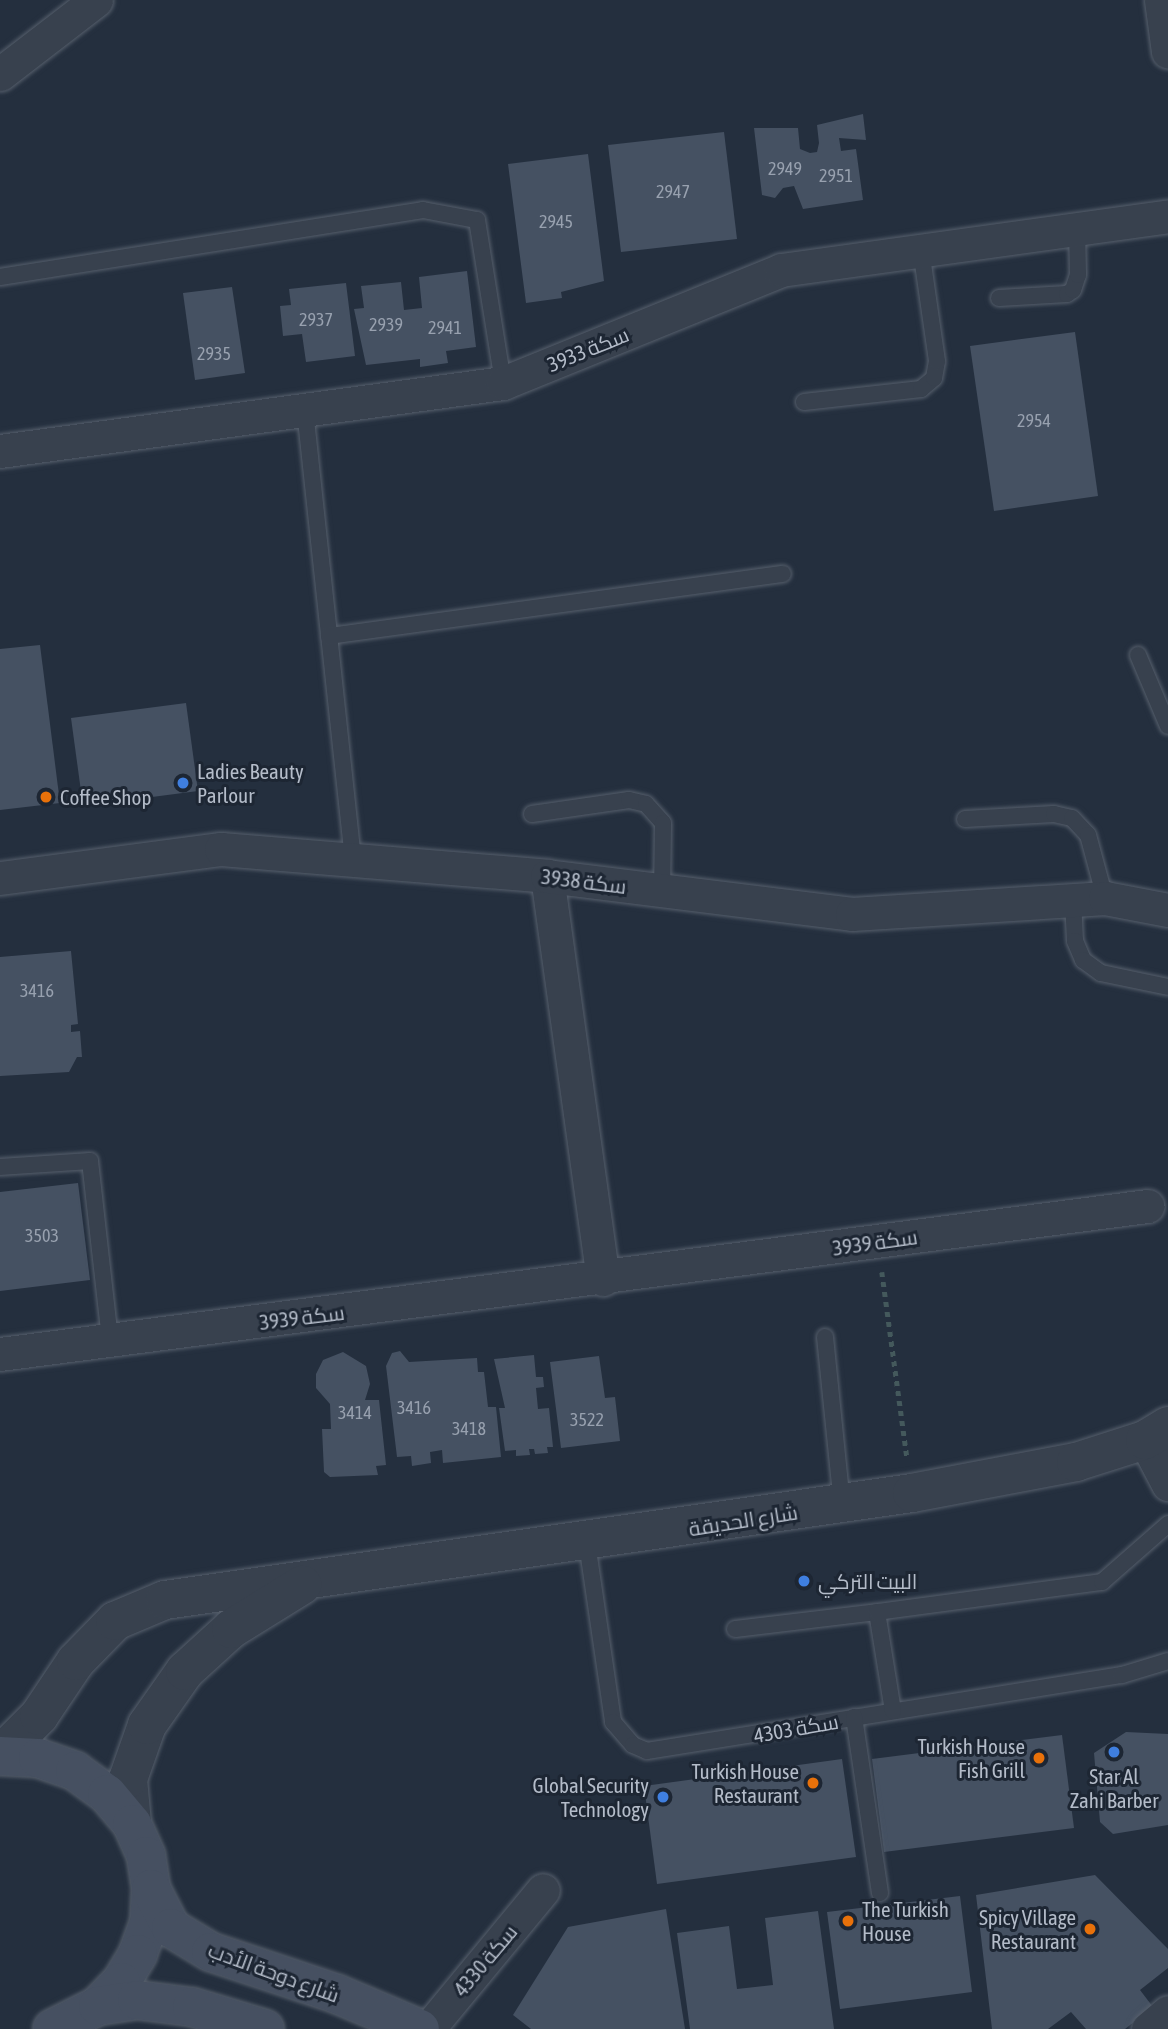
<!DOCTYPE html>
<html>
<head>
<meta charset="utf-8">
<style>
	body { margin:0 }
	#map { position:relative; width:1168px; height:2029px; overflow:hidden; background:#242f3e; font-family:"Asap Condensed",Cairo,sans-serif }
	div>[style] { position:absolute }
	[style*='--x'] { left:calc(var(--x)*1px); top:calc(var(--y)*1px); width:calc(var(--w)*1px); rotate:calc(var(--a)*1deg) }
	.building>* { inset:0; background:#455162 }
	.path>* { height:4.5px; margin-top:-2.25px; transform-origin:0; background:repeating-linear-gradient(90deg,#44595c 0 5px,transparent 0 10px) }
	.roads { filter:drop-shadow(0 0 2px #565f6c) drop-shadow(0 0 2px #565f6c) }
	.service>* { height:16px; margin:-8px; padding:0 8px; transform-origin:8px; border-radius:8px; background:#38414e }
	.minor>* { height:33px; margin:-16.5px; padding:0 16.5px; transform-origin:16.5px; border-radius:16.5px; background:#38414e }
	.tertiary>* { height:38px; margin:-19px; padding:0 19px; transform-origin:19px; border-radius:19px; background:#38414e }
	.secondary>* { height:38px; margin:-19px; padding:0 19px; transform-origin:19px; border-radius:19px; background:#465061 }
	.dots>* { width:19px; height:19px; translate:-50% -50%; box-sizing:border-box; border:4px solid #1d2633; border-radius:50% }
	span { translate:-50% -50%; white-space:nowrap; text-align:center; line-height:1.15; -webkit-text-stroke:6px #1d2633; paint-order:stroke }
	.number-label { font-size:18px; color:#98a1af }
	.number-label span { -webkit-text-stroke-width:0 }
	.street-label { font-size:21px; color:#b4bcc9 }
	.poi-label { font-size:21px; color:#b4bcc9 }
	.left { translate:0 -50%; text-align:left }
	.right { translate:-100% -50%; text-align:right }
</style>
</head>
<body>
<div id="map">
	<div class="building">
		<div style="clip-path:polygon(863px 114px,866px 140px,839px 138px,841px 151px,856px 149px,863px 200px,803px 209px,794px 186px,783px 188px,775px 198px,762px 195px,754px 128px,798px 128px,800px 149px,810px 153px,817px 152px,819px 143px,817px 125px)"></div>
		<div style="clip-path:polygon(724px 132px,737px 239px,621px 252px,608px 145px)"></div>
		<div style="clip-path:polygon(588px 154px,604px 281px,561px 292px,562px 298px,526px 303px,508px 164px)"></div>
		<div style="clip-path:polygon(467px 271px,476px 347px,446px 351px,448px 363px,420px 367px,420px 359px,366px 365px,354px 309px,364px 308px,361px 286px,401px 282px,404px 310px,422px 308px,419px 277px)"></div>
		<div style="clip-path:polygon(346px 283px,355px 356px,306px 362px,302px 334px,283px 336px,280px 306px,291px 305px,289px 289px)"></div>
		<div style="clip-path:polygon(232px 287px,245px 373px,195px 380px,183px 293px)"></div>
		<div style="clip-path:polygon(1075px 332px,1098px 496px,994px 511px,970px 346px)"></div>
		<div style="clip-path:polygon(40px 645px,60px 803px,0 810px,0 649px)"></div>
		<div style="clip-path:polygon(186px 703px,198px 791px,83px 806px,71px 718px)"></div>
		<div style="clip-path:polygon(71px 951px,78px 1024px,71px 1025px,71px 1032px,80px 1031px,82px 1057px,77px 1057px,69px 1072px,0 1076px,0 957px)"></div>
		<div style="clip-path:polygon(78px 1183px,90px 1280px,0 1291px,0 1192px)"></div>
		<div style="clip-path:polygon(400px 1351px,409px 1362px,477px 1358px,478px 1372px,484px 1372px,488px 1407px,496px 1407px,501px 1457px,443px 1463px,442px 1450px,430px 1452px,431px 1463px,412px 1466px,411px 1456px,397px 1457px,386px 1366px,392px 1353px)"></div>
		<div style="clip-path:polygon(343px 1352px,366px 1366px,370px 1384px,365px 1400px,379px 1400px,386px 1465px,376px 1466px,378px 1475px,330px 1477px,324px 1472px,322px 1429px,331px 1429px,330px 1404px,316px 1388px,316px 1374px,323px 1360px)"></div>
		<div style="clip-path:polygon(534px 1355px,536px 1377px,543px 1377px,544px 1387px,536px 1388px,538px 1409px,549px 1408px,553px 1447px,547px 1447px,548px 1453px,535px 1454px,534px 1449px,529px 1449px,530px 1455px,516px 1456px,516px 1450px,505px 1451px,499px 1408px,505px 1408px,494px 1359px)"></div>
		<div style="clip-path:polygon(599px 1356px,605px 1398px,615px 1397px,620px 1441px,561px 1448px,550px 1362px)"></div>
		<div style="clip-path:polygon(1126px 1732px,1168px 1734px,1168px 1825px,1113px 1834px,1100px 1822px,1094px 1753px)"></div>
		<div style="clip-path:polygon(1062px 1735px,1074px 1828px,884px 1852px,872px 1759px)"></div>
		<div style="clip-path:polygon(842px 1759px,856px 1857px,657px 1884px,644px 1786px)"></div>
		<div style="clip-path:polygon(1095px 1875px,1168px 1949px,1168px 1968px,1140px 1990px,1153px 2007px,1125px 2029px,1086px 2029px,1071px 2012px,1048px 2029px,992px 2029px,976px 1895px)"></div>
		<div style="clip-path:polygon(960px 1896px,972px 1992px,840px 2009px,827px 1912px)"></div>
		<div style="clip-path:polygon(666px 1909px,685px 2029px,531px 2029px,513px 2015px,568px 1927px)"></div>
		<div style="clip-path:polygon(818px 1911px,834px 2029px,690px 2029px,677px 1933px,729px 1926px,737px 1989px,773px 1985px,765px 1918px)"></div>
	</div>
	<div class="path">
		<div style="--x:882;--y:1272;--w:188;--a:82.3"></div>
	</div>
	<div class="roads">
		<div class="service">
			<div style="--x:0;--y:277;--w:428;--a:-9"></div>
			<div style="--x:423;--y:210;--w:55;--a:10.5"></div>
			<div style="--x:477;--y:220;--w:165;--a:80.9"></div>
			<div style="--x:999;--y:298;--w:68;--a:-3.4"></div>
			<div style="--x:1067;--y:294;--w:7;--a:-34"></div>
			<div style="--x:1073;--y:290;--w:16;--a:-72"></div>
			<div style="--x:1078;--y:275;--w:47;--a:-91.2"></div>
			<div style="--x:804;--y:402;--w:118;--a:-6.3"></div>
			<div style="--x:921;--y:389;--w:17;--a:-40"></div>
			<div style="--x:934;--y:378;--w:17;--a:-80"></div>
			<div style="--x:937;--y:361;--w:112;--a:-98.2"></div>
			<div style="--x:305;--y:410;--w:453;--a:83.9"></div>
			<div style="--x:329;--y:636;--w:458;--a:-7.8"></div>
			<div style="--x:1138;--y:655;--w:77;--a:67.1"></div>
			<div style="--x:532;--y:814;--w:98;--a:-8.2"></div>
			<div style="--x:629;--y:800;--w:17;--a:13"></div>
			<div style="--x:646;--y:804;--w:25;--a:48"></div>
			<div style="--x:663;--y:823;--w:68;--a:90.8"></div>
			<div style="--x:965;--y:819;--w:89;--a:-3.2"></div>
			<div style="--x:1054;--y:814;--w:18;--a:13"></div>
			<div style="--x:1072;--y:818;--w:23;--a:47"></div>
			<div style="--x:1088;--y:835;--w:65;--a:74.9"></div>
			<div style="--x:1073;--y:900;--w:41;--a:87.2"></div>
			<div style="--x:1075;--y:941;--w:21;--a:67"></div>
			<div style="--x:1083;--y:960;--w:22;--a:36"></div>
			<div style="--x:1101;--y:973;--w:68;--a:11.8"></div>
			<div style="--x:0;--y:1167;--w:90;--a:-3.8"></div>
			<div style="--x:90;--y:1161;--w:180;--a:83.6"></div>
			<div style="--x:825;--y:1337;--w:169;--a:84.2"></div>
			<div style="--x:587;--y:1543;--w:181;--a:81.7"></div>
			<div style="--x:613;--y:1722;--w:30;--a:49"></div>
			<div style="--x:633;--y:1745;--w:15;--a:23"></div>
			<div style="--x:647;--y:1751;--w:481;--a:-9.1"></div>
			<div style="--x:1122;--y:1675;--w:48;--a:-16.9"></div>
			<div style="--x:735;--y:1629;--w:143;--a:-6.8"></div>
			<div style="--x:893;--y:1711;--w:100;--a:-99.2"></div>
			<div style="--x:877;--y:1612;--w:227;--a:-7.6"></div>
			<div style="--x:1102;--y:1582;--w:88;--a:-41.3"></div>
			<div style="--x:854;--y:1717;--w:178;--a:81.6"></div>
		</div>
		<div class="minor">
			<div style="--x:1161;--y:0;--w:52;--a:82.3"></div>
			<div style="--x:0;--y:74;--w:121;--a:-37.6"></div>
			<div style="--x:0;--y:451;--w:508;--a:-7.7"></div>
			<div style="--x:503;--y:383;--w:300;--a:-22.1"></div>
			<div style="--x:781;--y:270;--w:391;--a:-7.9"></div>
			<div style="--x:547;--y:876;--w:407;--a:82.1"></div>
			<div style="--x:0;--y:878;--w:223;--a:-7.5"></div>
			<div style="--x:221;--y:849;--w:327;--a:4.7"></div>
			<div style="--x:547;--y:876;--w:307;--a:7.1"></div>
			<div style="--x:852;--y:914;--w:254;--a:-3.6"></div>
			<div style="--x:1105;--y:898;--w:64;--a:10.8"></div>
			<div style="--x:0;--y:1354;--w:1157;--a:-7.35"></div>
			<div style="--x:1145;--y:1440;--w:50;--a:62.4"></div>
			<div style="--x:428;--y:2029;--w:180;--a:-50.4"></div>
			<div style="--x:1148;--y:2029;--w:26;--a:-40"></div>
		</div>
		<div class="tertiary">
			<div style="--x:0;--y:1755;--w:55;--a:-45"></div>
			<div style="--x:39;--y:1716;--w:66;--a:-56.1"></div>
			<div style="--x:76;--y:1661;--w:56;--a:-45.7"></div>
			<div style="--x:115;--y:1621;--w:54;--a:-22.8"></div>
			<div style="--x:165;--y:1600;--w:755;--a:-8.15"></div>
			<div style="--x:912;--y:1493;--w:167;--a:-10.7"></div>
			<div style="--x:1076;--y:1462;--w:72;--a:-17.7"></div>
			<div style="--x:1145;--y:1440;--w:27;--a:-31"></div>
			<div style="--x:132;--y:1824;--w:45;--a:-95.1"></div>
			<div style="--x:128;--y:1779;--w:57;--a:-70.6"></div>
			<div style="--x:147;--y:1725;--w:66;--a:-54.9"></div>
			<div style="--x:185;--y:1671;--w:62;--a:-42.4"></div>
			<div style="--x:231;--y:1629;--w:84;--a:-31.8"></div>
		</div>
		<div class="secondary">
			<div style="--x:0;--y:1756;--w:38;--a:3"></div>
			<div style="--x:38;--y:1758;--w:39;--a:19"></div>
			<div style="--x:75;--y:1771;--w:39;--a:36"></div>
			<div style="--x:107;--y:1794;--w:39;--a:50"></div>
			<div style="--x:132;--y:1824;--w:35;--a:66"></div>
			<div style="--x:146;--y:1856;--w:33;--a:81"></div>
			<div style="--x:151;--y:1889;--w:34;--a:93"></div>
			<div style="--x:149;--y:1923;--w:33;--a:110"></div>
			<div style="--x:138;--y:1954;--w:33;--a:121"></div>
			<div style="--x:121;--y:1982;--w:33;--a:134"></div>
			<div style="--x:98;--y:2006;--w:51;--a:153.4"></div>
			<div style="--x:151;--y:1889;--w:44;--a:62.9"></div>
			<div style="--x:171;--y:1928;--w:47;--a:31"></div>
			<div style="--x:211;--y:1952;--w:133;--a:18.4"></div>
			<div style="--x:337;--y:1994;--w:90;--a:22.9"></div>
			<div style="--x:98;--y:2006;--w:39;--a:-9"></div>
			<div style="--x:137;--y:2000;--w:55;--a:7.3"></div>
			<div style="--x:192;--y:2007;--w:76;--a:16.8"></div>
		</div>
	</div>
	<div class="dots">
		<div style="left:183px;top:783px;background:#3f7fe0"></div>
		<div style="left:46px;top:797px;background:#e8710a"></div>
		<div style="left:804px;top:1581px;background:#3f7fe0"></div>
		<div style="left:1114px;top:1752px;background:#3f7fe0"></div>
		<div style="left:1039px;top:1758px;background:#e8710a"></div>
		<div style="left:813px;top:1783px;background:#e8710a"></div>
		<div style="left:663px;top:1797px;background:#3f7fe0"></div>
		<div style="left:848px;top:1921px;background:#e8710a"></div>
		<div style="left:1090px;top:1929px;background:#e8710a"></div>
	</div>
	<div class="number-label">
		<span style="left:785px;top:169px">2949</span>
		<span style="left:836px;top:176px">2951</span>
		<span style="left:673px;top:192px">2947</span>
		<span style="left:556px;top:222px">2945</span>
		<span style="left:316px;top:320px">2937</span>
		<span style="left:386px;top:325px">2939</span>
		<span style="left:445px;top:328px">2941</span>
		<span style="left:214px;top:354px">2935</span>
		<span style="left:1034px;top:421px">2954</span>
		<span style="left:37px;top:991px">3416</span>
		<span style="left:42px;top:1236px">3503</span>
		<span style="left:414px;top:1408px">3416</span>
		<span style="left:355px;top:1413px">3414</span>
		<span style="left:587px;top:1420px">3522</span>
		<span style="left:469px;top:1429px">3418</span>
	</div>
	<div class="street-label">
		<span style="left:588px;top:349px;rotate:-22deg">سكة 3933</span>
		<span style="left:584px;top:881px;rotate:7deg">سكة 3938</span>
		<span style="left:875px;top:1242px;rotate:-8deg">سكة 3939</span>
		<span style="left:302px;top:1317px;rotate:-7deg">سكة 3939</span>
		<span style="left:743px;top:1520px;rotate:-9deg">شارع الحديقة</span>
		<span style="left:796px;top:1728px;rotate:-10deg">سكة 4303</span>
		<span style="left:485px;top:1960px;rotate:-50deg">سكة 4330</span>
		<span style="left:274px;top:1972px;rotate:20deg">شارع دوحة الأدب</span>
	</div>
	<div class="poi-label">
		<span class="left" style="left:197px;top:783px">Ladies Beauty<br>Parlour</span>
		<span class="left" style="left:60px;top:797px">Coffee Shop</span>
		<span class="left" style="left:818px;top:1581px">البيت التركي</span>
		<span class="right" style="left:1025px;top:1758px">Turkish House<br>Fish Grill</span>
		<span class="right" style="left:799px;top:1783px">Turkish House<br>Restaurant</span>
		<span style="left:1114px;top:1788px">Star Al<br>Zahi Barber</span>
		<span class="right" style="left:649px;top:1797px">Global Security<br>Technology</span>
		<span class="left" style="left:862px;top:1921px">The Turkish<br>House</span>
		<span class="right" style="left:1076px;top:1929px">Spicy Village<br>Restaurant</span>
	</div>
</div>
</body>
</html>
